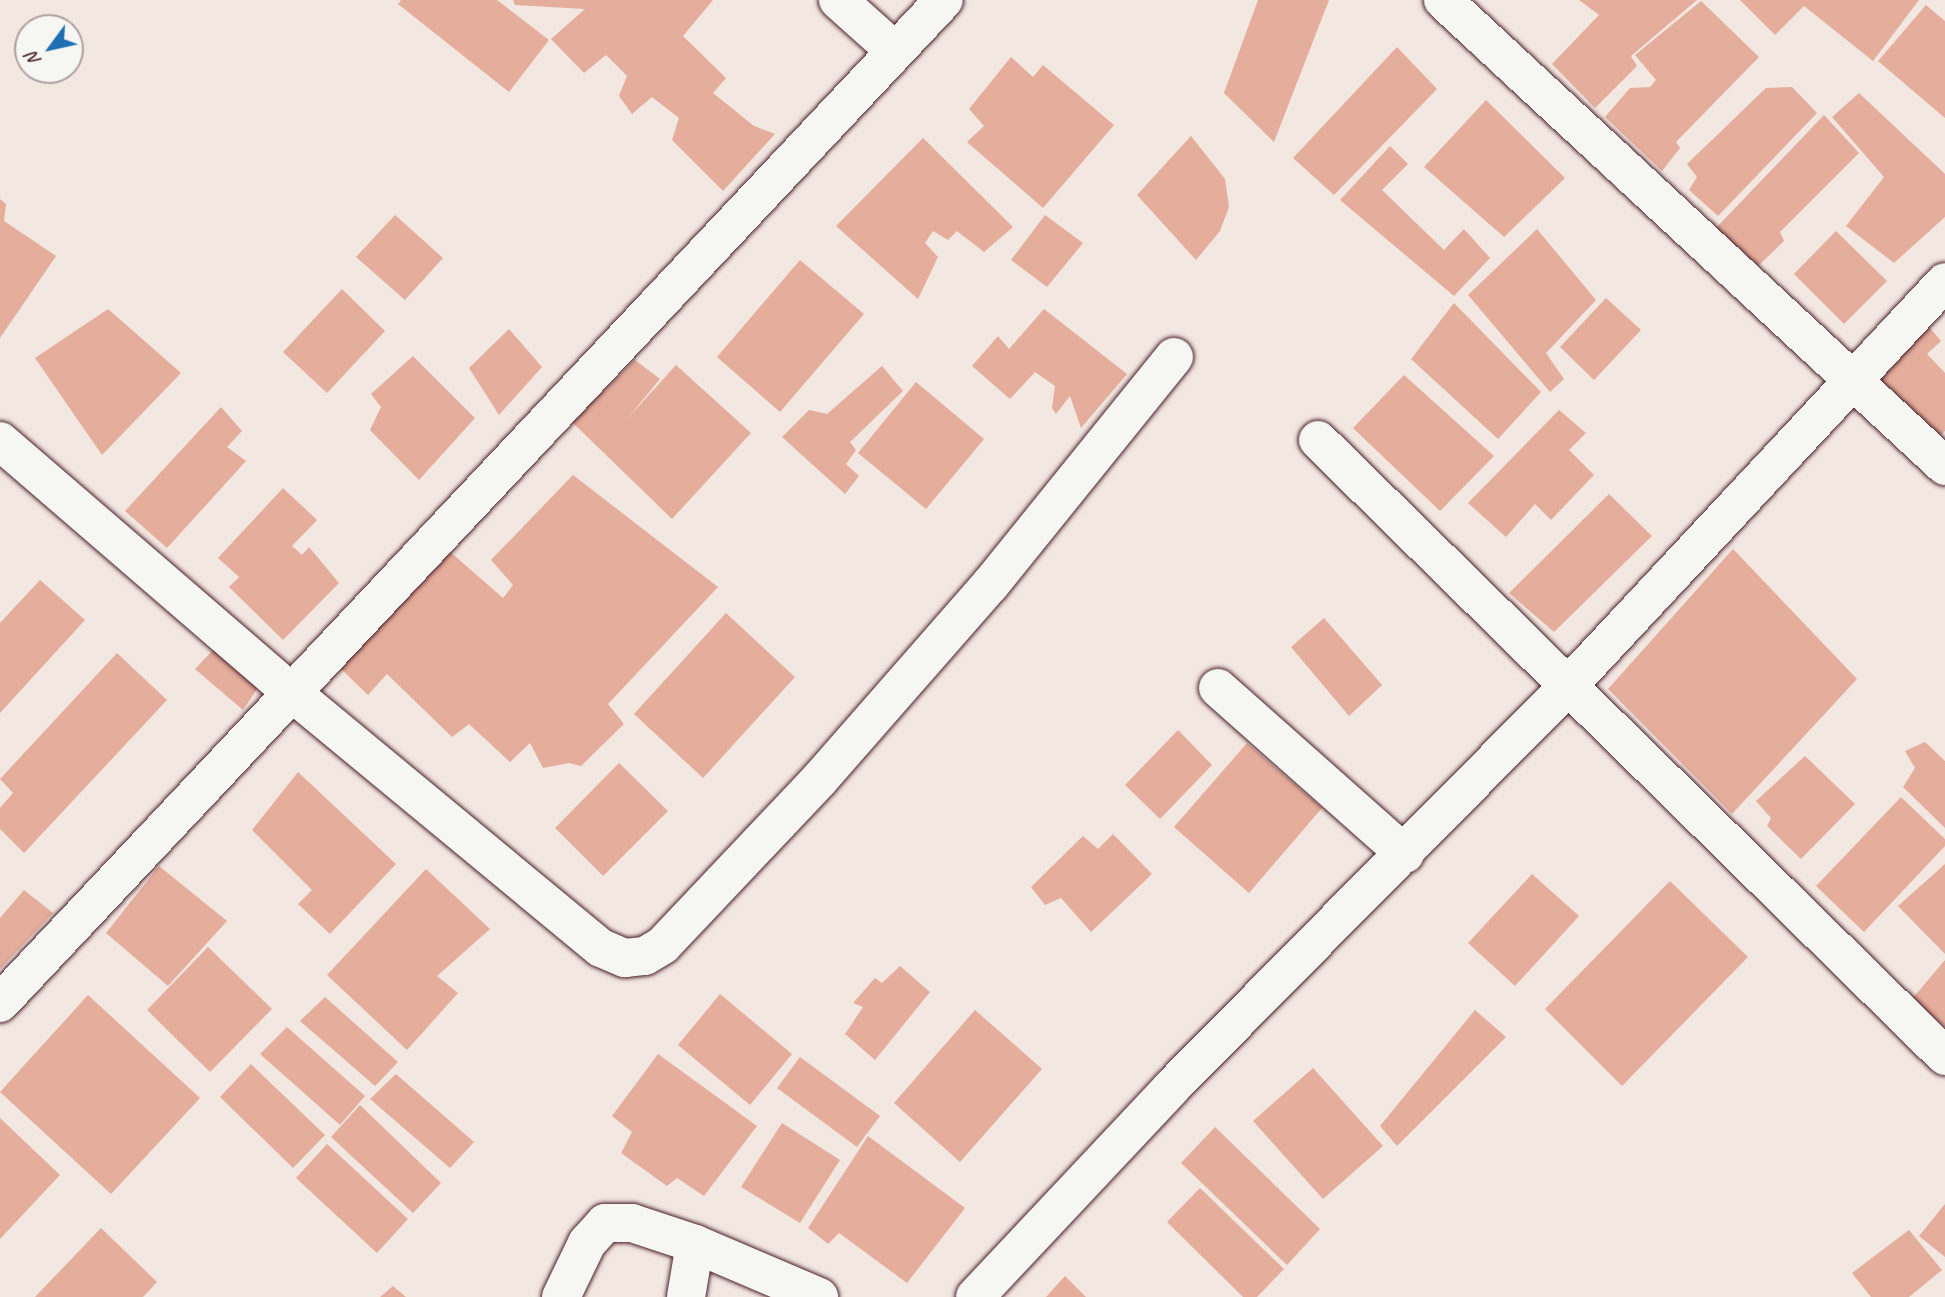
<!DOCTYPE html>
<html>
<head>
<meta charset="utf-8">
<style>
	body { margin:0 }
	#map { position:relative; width:1945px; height:1297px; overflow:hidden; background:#f3e7e1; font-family:Caveat,sans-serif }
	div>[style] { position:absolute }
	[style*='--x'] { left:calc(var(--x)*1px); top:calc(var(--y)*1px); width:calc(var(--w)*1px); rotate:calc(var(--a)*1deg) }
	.building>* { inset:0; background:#e5ad9b }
	.roads { filter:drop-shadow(0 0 2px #4a1f2b) drop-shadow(0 0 2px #4a1f2b) }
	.street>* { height:38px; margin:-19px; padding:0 19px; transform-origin:19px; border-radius:19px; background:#f6f6f2 }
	span { translate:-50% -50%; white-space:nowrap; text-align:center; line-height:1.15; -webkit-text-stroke:5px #f6f6f2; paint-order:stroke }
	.north { position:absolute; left:14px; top:14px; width:70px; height:70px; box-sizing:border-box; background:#f6f6f2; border:2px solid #b1a0a2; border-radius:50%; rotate:237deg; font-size:19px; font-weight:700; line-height:28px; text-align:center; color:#4a1f2b }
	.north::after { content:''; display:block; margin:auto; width:24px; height:32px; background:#1f6fb2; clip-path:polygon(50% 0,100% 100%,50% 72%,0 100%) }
</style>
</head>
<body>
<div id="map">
	<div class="building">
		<div style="clip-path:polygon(401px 0,497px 0,549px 40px,509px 92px,398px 4px)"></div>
		<div style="clip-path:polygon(513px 0,713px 0,683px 36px,726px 78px,713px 93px,754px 126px,775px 134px,723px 191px,672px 140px,679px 118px,652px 97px,632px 114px,619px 96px,627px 76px,606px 55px,584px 73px,551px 39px,585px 9px,515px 5px)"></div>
		<div style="clip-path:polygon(1258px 0,1329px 0,1274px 142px,1224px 93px)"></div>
		<div style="clip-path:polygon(1579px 0,1697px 0,1631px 56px,1637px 66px,1595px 108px,1552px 64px,1599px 15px)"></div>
		<div style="clip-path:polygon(1740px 0,1919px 0,1873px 61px,1804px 6px,1775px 35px)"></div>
		<div style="clip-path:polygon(1701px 1px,1759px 57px,1676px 142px,1680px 148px,1662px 171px,1605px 117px,1630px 88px,1650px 87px,1656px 80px,1635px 55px)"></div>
		<div style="clip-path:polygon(1926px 5px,1945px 21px,1945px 118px,1878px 61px)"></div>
		<div style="clip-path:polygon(1397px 47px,1437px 89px,1334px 195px,1293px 158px)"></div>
		<div style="clip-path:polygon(1011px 57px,1033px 77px,1043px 65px,1114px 125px,1043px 208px,967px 142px,984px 126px,969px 109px)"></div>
		<div style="clip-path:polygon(1792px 87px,1817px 113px,1718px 216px,1689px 190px,1697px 177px,1687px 164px,1766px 88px)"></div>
		<div style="clip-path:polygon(1859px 93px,1945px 174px,1945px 217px,1894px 263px,1846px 226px,1884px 177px,1832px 117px)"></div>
		<div style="clip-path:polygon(1486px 100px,1565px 178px,1504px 237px,1424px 167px)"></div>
		<div style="clip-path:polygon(1824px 115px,1859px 153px,1780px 232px,1784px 241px,1757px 267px,1716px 228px)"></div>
		<div style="clip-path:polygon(1191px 136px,1225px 179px,1229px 207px,1220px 231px,1196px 260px,1137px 195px)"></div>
		<div style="clip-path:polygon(923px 138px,1013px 227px,984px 252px,957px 231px,948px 240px,933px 231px,925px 243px,938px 257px,918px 299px,836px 226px)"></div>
		<div style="clip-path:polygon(1390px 146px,1408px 164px,1382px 190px,1444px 250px,1464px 229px,1490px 258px,1454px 296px,1340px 200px)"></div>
		<div style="clip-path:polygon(0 199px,6px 204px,4px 221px,56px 256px,0 338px)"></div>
		<div style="clip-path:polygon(395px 215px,443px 258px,405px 300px,356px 257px)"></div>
		<div style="clip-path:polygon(1045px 215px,1083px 243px,1047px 287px,1011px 260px)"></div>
		<div style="clip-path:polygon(1537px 229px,1596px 300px,1546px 353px,1564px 379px,1550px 392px,1468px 295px)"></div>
		<div style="clip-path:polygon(1836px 231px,1887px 281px,1844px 324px,1794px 274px)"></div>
		<div style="clip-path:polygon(800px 260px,864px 314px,780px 412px,717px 357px)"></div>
		<div style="clip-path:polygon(342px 289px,385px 331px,327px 393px,283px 352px)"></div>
		<div style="clip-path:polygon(1606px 298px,1641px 330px,1594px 380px,1560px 347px)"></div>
		<div style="clip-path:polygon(1454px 303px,1541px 392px,1498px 439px,1411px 359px)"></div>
		<div style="clip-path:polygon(108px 309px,181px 373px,102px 455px,35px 358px)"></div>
		<div style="clip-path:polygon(1044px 309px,1127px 374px,1081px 428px,1070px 396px,1056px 414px,1052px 408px,1055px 386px,1035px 372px,1010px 399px,972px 366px,998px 336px,1009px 349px)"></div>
		<div style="clip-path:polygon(1919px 315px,1941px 341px,1927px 354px,1945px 373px,1945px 431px,1938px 438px,1869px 369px)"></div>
		<div style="clip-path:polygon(509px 329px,542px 367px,499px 415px,469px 368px)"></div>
		<div style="clip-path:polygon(413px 356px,475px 418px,419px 480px,370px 430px,381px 407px,371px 394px)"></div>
		<div style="clip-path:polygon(635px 360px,660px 379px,627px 419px,676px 365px,751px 433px,672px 519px,572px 422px)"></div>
		<div style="clip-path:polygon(882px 366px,903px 391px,850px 442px,856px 450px,846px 464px,859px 476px,845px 494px,782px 437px,809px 410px,827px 414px)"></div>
		<div style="clip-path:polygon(1404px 375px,1494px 456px,1440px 511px,1353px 428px)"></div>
		<div style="clip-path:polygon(916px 382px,984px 439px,926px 509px,858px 453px)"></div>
		<div style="clip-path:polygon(221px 407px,242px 431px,227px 447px,246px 461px,167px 548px,125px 511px)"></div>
		<div style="clip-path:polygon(1559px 410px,1586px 433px,1569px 450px,1594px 475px,1551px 520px,1535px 504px,1506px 537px,1468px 503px)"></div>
		<div style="clip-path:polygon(573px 475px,718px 587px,608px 704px,624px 724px,581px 766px,569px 763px,543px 768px,530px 743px,510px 762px,469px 724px,452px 737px,387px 674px,368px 695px,339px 667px,448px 550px,503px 598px,513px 585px,491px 560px)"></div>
		<div style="clip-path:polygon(283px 488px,317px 520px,292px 546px,302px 555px,309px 547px,339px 583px,283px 640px,229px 587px,239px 577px,218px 558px)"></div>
		<div style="clip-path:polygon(1609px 494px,1652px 536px,1554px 632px,1509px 593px)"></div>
		<div style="clip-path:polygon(1733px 549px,1857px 679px,1732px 814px,1608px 689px)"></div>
		<div style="clip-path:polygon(40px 580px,85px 620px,0 713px,0 623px)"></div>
		<div style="clip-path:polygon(726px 613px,795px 677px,703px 778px,634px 714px)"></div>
		<div style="clip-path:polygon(1324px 618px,1382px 685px,1349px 716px,1291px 647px)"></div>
		<div style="clip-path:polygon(216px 647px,259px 686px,243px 710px,195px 669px)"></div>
		<div style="clip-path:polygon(117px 653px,167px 700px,24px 853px,0 829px,0 808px,13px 793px,0 779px)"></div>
		<div style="clip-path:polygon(1178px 730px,1212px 765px,1160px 819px,1125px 785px)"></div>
		<div style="clip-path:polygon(1925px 742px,1945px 761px,1945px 828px,1903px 787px,1915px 768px,1905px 751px)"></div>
		<div style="clip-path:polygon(1247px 743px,1322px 808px,1249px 893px,1174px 827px)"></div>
		<div style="clip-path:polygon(1805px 756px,1855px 804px,1801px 859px,1767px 826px,1771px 818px,1756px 801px)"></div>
		<div style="clip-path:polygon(619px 763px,668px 811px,603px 876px,555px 828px)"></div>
		<div style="clip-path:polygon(298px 772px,396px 864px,330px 934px,298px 904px,312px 890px,252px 830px)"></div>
		<div style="clip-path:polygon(1901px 797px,1945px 839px,1945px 846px,1864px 932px,1816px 886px)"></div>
		<div style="clip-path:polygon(1113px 834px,1152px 874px,1091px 932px,1061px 898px,1045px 905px,1031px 887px,1083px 836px,1098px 849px)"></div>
		<div style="clip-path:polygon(1945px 864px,1945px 954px,1898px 906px)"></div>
		<div style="clip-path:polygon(159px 866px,227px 921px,168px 986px,106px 933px)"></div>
		<div style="clip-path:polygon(426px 869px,490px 929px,437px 976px,458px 993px,407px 1050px,327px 975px)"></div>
		<div style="clip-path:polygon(1532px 874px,1579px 916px,1515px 986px,1468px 943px)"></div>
		<div style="clip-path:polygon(1670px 881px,1748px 957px,1622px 1086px,1545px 1009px)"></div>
		<div style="clip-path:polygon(24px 890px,53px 913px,0 969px,0 918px)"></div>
		<div style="clip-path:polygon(208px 947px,272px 1009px,210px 1072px,147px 1010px)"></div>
		<div style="clip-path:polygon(1945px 960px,1945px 1027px,1912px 999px)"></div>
		<div style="clip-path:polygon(900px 966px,930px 992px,875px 1060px,845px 1034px,863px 1007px,853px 1003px,875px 978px,882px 983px)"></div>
		<div style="clip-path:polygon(720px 994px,792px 1054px,750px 1105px,678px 1045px)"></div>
		<div style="clip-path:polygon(88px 995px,200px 1098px,111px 1194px,0 1092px)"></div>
		<div style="clip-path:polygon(325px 997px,398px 1062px,375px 1086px,300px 1021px)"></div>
		<div style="clip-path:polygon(975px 1010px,1042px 1069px,960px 1162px,894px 1103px)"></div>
		<div style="clip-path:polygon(1475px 1010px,1506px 1037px,1397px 1146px,1380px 1126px)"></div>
		<div style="clip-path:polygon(287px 1027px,365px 1096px,340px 1125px,260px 1054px)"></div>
		<div style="clip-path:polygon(658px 1054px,757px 1126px,704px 1196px,677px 1178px,667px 1186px,621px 1153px,632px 1132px,612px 1116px)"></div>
		<div style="clip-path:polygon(800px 1057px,880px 1116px,857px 1147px,777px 1088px)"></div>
		<div style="clip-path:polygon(251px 1064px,325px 1135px,293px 1168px,220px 1097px)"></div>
		<div style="clip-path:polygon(1313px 1068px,1383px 1146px,1323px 1199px,1253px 1121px)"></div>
		<div style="clip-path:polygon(396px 1074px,474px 1142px,450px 1168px,370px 1099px)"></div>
		<div style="clip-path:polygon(360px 1105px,441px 1183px,413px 1213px,331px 1137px)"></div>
		<div style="clip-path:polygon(0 1118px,60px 1175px,0 1239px)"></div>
		<div style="clip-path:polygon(782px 1123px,840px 1160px,800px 1223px,741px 1187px)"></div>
		<div style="clip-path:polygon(1215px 1127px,1320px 1229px,1287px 1265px,1181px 1163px)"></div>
		<div style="clip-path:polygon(868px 1136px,965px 1208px,907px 1283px,839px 1233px,828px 1244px,808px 1228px)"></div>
		<div style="clip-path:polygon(327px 1144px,408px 1219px,377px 1253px,296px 1178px)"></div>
		<div style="clip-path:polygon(1200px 1188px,1284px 1269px,1257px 1297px,1243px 1297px,1167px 1222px)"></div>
		<div style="clip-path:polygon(1945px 1204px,1945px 1257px,1919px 1236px)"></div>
		<div style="clip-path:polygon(101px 1228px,157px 1282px,143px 1297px,35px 1297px)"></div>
		<div style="clip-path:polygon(1909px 1230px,1942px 1270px,1909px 1297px,1871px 1297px,1852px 1273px)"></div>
		<div style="clip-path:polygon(1065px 1276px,1086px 1297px,1046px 1297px)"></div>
		<div style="clip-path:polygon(393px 1286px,406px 1297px,380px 1297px)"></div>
	</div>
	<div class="roads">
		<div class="street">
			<div style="--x:838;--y:0;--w:76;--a:41.8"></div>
			<div style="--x:1443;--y:0;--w:685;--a:42.87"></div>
			<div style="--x:1318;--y:440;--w:879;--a:44.49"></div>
			<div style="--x:0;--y:441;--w:383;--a:40.8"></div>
			<div style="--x:290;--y:691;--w:403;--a:39.6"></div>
			<div style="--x:601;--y:948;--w:26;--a:23"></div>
			<div style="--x:625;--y:958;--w:20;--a:-6"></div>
			<div style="--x:645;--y:956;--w:21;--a:-31"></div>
			<div style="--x:663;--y:945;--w:228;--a:-46.6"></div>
			<div style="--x:820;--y:779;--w:258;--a:-48.8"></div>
			<div style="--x:990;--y:585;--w:293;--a:-51.1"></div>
			<div style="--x:1218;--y:688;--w:250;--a:41.6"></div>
			<div style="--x:0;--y:1003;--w:1377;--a:-46.74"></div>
			<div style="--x:561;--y:1297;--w:60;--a:-64.3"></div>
			<div style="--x:587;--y:1243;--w:27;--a:-48"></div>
			<div style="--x:605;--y:1223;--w:27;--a:0"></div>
			<div style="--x:632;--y:1223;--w:66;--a:18.4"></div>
			<div style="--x:695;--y:1244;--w:135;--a:23.1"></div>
			<div style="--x:686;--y:1297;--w:54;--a:-80.4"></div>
			<div style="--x:975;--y:1297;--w:287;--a:-46.8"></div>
			<div style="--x:1171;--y:1088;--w:562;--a:-45.36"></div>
			<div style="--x:1566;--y:688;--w:555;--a:-46.97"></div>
		</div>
	</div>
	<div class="north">N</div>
</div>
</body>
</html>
